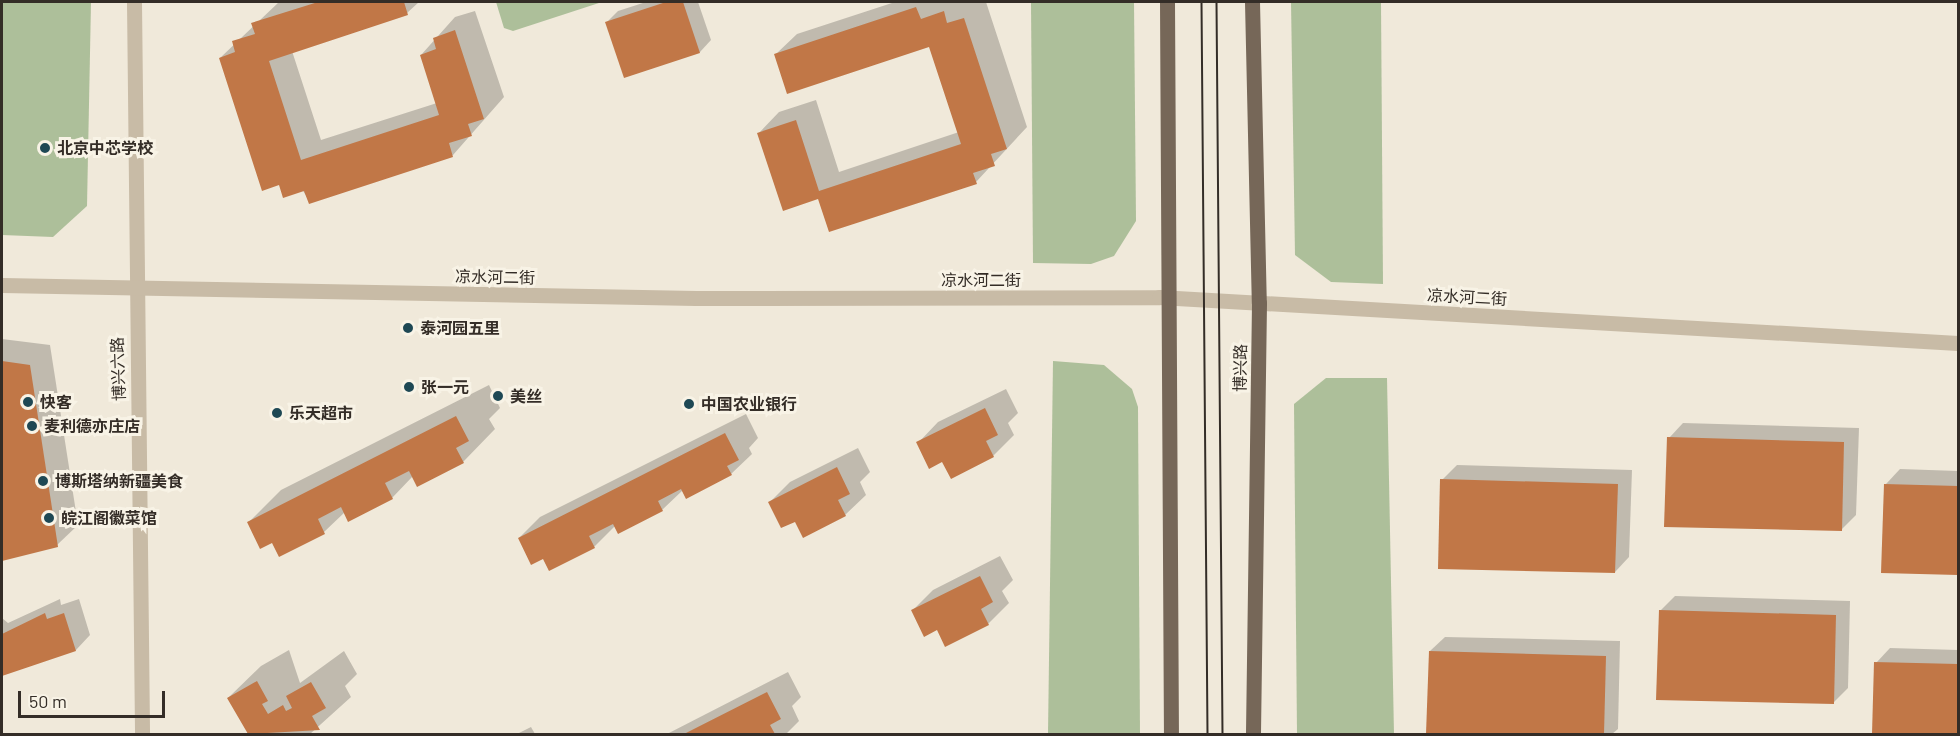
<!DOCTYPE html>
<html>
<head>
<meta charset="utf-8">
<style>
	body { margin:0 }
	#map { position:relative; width:1960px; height:736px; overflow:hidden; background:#f0e9da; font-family:Barlow,"Noto Sans SC",sans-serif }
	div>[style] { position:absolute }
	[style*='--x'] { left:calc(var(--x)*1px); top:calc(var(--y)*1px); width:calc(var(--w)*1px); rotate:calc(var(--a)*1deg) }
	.green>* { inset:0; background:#adbf9a }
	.shadow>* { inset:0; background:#0003 }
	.building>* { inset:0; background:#c17747 }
	.minor>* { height:15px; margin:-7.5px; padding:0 7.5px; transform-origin:7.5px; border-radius:7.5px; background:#c8bba6 }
	.primary>* { height:15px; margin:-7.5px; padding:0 7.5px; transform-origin:7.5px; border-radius:7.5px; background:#766758 }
	.tram>* { height:1.5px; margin:-0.75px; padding:0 0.75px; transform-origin:0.75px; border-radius:0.75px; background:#342d27 }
	.dots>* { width:16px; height:16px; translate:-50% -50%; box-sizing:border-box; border:3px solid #f8f3e6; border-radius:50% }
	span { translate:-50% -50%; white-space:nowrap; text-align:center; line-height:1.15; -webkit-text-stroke:6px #f8f3e6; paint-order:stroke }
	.poi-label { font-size:16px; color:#342d27; font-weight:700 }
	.left { translate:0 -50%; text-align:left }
	.street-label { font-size:16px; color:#342d27 }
	.frame { position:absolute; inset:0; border:3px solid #342d27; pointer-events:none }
	.scale { position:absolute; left:18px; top:691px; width:147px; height:27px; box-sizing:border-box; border:3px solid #342d27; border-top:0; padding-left:8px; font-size:18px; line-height:21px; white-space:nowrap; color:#342d27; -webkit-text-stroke:4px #f8f3e6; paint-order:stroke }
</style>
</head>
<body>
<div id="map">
	<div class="green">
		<div style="clip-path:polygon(2px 2px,91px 2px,87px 206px,53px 237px,2px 235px)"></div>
		<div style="clip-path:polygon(496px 2px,602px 2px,513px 31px,504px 28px)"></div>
		<div style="clip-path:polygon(1031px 2px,1134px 2px,1136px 221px,1114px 256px,1091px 264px,1033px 263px)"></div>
		<div style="clip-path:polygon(1291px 2px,1381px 2px,1383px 284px,1331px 282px,1295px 255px)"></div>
		<div style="clip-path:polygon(1053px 361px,1104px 365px,1132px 389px,1138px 407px,1140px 734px,1048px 734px)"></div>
		<div style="clip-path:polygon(1326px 378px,1387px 378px,1394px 734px,1297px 734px,1294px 404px)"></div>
	</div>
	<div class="shadow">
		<div style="clip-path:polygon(279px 2px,419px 2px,407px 13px,292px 51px,321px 140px,437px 103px,421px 55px,455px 17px,475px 11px,504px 97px,453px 155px,310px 202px,220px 58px)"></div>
		<div style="clip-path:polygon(646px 2px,698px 2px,711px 40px,700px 52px,625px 77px,607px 22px,618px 11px)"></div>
		<div style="clip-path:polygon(895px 2px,986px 2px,1027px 127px,976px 182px,819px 197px,759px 133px,779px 112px,816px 100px,839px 172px,959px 132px,930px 45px,776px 54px,797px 34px)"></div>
		<div style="clip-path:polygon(2px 339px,50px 345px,78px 525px,57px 545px,2px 560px)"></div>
		<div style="clip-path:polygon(489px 385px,500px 408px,489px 419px,495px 429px,463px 462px,413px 476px,392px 498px,345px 512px,324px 532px,280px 555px,272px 541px,248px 523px,281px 490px)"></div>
		<div style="clip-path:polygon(1006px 389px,1018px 413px,1008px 423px,1014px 435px,993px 456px,943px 460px,918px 443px,938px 422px)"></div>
		<div style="clip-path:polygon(746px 414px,758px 438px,749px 448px,752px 454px,731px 474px,683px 490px,662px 510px,615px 526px,594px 547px,543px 557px,519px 538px,540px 517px)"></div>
		<div style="clip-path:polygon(1683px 423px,1859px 428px,1856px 515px,1841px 530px,1669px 438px)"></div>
		<div style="clip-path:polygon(858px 448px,870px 472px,860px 482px,866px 495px,845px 515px,795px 520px,770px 502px,790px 482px)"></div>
		<div style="clip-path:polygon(1457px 465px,1632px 470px,1629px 557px,1615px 572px,1442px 480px)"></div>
		<div style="clip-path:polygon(1900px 469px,1958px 471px,1958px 574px,1883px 572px,1886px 484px)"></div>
		<div style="clip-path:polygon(1000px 556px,1013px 580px,1002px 591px,1009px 603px,988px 624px,938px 628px,913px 610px,933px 590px)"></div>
		<div style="clip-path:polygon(1675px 596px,1850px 601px,1848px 688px,1833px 703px,1660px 611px)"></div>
		<div style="clip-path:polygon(60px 599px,61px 605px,79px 599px,90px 635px,76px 650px,2px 674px,2px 618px,8px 623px)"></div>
		<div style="clip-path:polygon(1445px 637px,1620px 641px,1618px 729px,1612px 734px,1428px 734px,1430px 651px)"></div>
		<div style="clip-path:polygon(1890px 648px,1958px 650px,1958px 734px,1874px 734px,1876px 663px)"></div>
		<div style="clip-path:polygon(289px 650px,300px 683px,344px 651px,357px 674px,345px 686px,351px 697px,310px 734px,249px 734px,228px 698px,261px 666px)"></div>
		<div style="clip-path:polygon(788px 672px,801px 697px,792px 706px,799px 721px,786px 734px,667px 734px)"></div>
		<div style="clip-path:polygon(531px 727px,535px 734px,517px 734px)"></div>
	</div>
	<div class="building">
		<div style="clip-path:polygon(318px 2px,404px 2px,408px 15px,269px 61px,301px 160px,439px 115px,420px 55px,436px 49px,433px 38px,455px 30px,484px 119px,468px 124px,472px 136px,449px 143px,453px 157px,309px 204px,304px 191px,283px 198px,279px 185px,262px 191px,219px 58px,235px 52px,232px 41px,255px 34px,251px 23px)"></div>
		<div style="clip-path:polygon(666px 2px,683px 2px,700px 53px,624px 78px,605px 22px)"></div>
		<div style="clip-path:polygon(916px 7px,921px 19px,944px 11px,947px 23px,964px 18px,1007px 149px,991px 154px,995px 166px,973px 173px,977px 184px,829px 232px,818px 199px,783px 211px,757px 133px,796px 120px,819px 191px,961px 144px,929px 47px,787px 94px,774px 54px)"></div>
		<div style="clip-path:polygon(2px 361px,30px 365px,58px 547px,2px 561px)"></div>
		<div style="clip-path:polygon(985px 408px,998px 435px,986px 441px,994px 457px,951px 479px,942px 462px,929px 469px,916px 442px)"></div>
		<div style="clip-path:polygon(456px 416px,469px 441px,456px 448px,464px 463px,417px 487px,409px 471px,385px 483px,393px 499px,348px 522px,341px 507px,318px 519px,325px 534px,279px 557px,272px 543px,260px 549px,247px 522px)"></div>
		<div style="clip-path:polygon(725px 433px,739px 460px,727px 466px,732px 475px,686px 499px,681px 489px,658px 501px,663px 511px,618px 534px,613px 524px,589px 536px,595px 548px,549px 571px,543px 559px,531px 565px,518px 538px)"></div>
		<div style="clip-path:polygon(1667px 437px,1844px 442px,1842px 531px,1664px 527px)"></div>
		<div style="clip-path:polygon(837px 467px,850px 494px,838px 500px,846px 516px,803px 538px,795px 522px,781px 528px,768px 502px)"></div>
		<div style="clip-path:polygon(1440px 479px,1618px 484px,1615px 573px,1438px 569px)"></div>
		<div style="clip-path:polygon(1884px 484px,1958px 486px,1958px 575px,1881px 573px)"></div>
		<div style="clip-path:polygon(980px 576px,993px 602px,981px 609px,989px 625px,945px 647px,937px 630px,924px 637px,911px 610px)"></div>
		<div style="clip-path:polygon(1659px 610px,1836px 615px,1834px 704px,1656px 700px)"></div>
		<div style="clip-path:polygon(45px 613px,47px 619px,64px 613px,76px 651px,2px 676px,2px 634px)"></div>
		<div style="clip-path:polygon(1429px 651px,1606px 656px,1604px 734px,1426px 734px)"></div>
		<div style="clip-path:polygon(1874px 662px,1958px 664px,1958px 734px,1872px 734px)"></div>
		<div style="clip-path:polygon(257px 681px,268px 701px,262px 704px,268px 714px,283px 705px,286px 711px,292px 708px,286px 696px,311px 682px,326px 708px,312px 716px,320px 730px,248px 734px,227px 698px)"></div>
		<div style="clip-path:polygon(767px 692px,781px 719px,770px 725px,775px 734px,684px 734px)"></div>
	</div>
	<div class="minor">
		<div style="--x:134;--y:2;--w:732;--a:89.37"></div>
		<div style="--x:2;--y:285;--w:694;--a:1.07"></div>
		<div style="--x:696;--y:298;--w:463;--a:-0.1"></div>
		<div style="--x:1159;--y:297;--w:800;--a:3.29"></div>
	</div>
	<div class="primary">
		<div style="--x:1167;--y:2;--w:732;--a:89.69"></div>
		<div style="--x:1252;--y:2;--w:301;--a:88.7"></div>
		<div style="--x:1259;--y:303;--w:431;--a:90.8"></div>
	</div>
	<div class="tram">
		<div style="--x:1202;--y:2;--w:732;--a:89.53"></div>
		<div style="--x:1217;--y:2;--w:732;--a:89.53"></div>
	</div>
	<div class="dots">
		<div style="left:45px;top:148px;background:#1e4854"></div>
		<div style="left:408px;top:328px;background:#1e4854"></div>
		<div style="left:409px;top:387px;background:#1e4854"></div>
		<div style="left:498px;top:396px;background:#1e4854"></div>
		<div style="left:28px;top:402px;background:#1e4854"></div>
		<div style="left:689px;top:404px;background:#1e4854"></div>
		<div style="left:277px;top:413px;background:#1e4854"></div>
		<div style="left:32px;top:426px;background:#1e4854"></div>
		<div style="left:43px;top:481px;background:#1e4854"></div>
		<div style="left:49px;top:518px;background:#1e4854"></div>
	</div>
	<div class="poi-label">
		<span class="left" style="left:57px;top:148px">北京中芯学校</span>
		<span class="left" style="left:420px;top:328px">泰河园五里</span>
		<span class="left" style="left:421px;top:387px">张一元</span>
		<span class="left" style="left:510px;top:396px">美丝</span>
		<span class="left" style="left:40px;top:402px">快客</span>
		<span class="left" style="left:701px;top:404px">中国农业银行</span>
		<span class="left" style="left:289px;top:413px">乐天超市</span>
		<span class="left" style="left:44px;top:426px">麦利德亦庄店</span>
		<span class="left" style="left:55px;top:481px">博斯塔纳新疆美食</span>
		<span class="left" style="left:61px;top:518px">皖江阁徽菜馆</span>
	</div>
	<div class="street-label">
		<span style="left:495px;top:277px;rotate:1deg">凉水河二街</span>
		<span style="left:981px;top:280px">凉水河二街</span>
		<span style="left:1467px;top:297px;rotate:3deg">凉水河二街</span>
		<span style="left:1240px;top:368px;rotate:-89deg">博兴路</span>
		<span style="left:118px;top:369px;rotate:-92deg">博兴六路</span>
	</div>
	<div class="frame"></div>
	<div class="scale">50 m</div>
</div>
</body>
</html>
